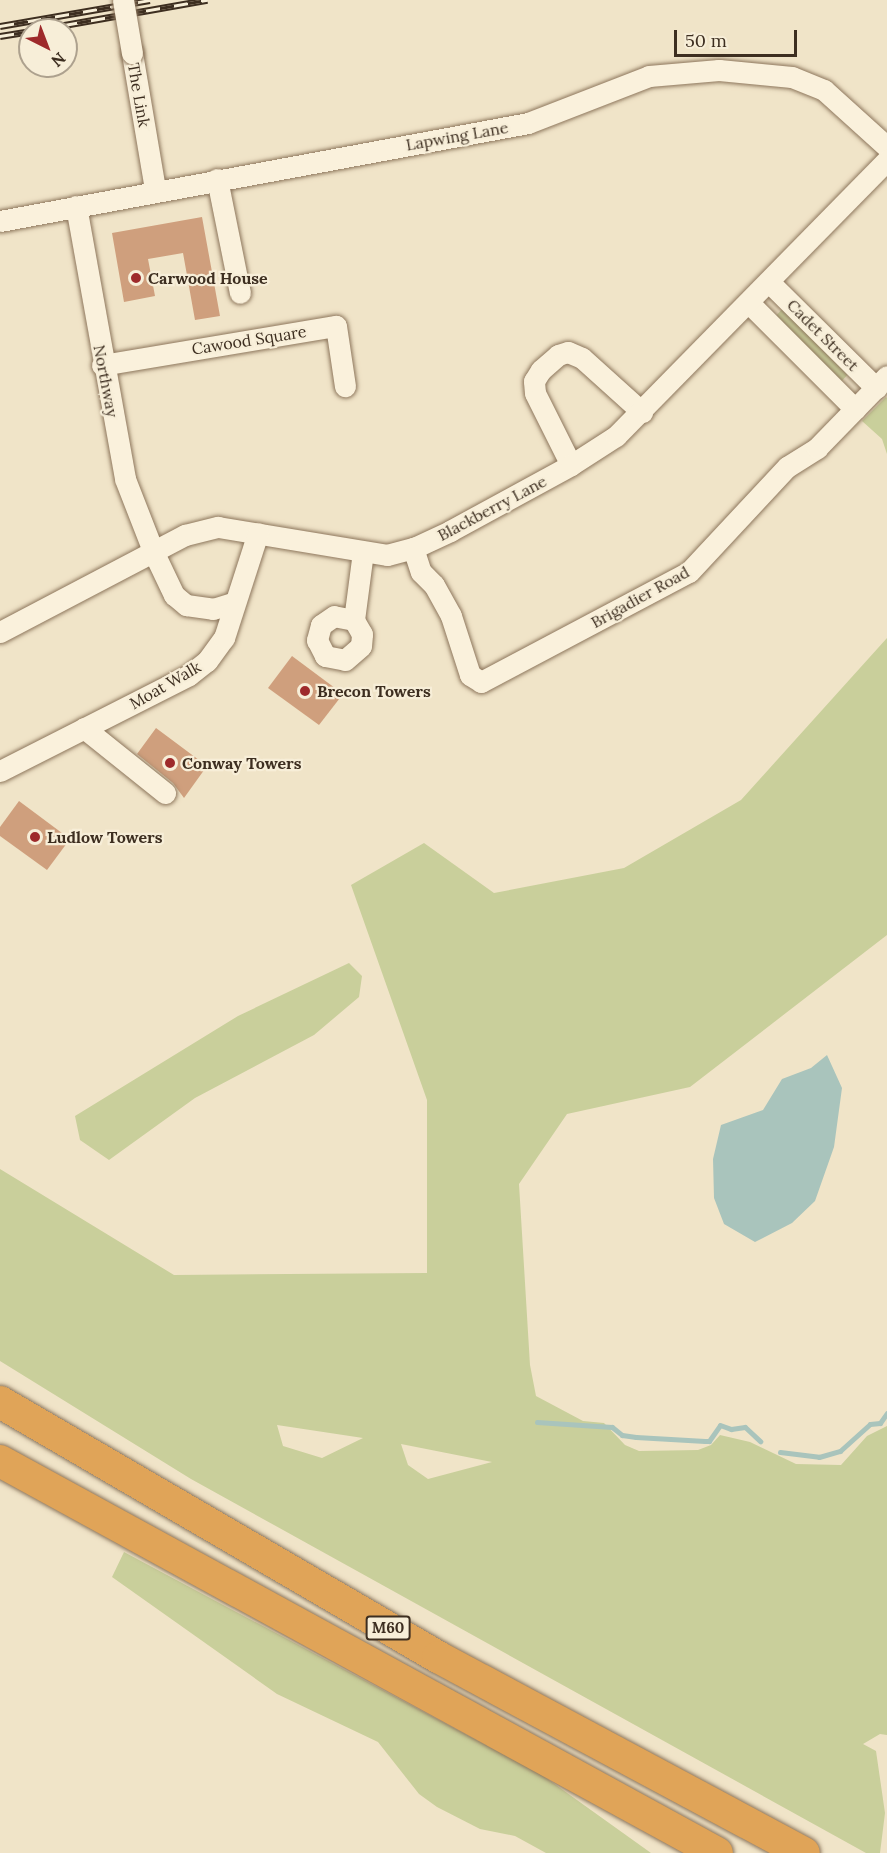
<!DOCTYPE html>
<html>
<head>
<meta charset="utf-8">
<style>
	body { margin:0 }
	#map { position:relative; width:887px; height:1853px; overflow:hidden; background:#f0e4c8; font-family:Lora,serif }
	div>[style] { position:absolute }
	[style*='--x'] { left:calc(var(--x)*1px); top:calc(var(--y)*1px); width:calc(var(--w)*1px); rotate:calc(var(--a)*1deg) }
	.green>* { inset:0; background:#c9cf9b }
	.water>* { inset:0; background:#a9c4bc }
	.stream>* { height:5px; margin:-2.5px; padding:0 2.5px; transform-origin:2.5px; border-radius:2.5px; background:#a9c4bc }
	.building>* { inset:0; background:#cf9f7d }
	.roads { filter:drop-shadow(0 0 2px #8d765c) drop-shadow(0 0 2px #8d765c) }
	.minor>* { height:21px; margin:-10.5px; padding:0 10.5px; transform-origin:10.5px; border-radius:10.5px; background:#faf1dc }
	.highway>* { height:32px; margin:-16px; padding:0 16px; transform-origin:16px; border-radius:16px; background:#e0a458 }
	.rail>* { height:7px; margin-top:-3.5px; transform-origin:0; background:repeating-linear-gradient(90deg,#f7eed8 0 14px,#3d2e20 0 28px); box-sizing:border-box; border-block:2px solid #3d2e20 }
	.bridges { filter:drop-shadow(0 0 2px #8d765c) drop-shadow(0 0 2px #8d765c) }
	.minor-bridge>* { height:21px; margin:-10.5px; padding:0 10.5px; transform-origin:10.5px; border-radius:10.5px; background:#faf1dc }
	.dots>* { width:16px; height:16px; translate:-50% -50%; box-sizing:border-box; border:3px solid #f7eed8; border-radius:50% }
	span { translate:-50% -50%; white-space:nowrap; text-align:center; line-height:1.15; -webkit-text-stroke:4.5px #f7eed8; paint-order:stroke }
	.shield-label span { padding:2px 4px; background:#f7eed8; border:2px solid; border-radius:4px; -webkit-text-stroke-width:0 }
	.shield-label { font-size:15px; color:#3d2e20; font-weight:700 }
	.street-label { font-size:16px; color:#3d2e20 }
	.poi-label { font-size:16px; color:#3d2e20; font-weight:700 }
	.left { translate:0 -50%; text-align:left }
	.north { position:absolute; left:18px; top:18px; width:60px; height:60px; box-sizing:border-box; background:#f7eed8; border:2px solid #ada18e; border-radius:50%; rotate:138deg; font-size:16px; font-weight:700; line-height:24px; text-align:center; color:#3d2e20 }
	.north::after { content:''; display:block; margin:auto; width:21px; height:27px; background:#9e2a2b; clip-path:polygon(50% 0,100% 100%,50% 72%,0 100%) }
	.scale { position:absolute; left:674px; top:30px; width:123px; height:27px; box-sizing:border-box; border:3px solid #3d2e20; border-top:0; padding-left:8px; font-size:18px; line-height:21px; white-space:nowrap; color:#3d2e20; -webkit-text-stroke:4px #f7eed8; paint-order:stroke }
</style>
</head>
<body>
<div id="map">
	<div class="green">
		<div style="clip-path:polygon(784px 307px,850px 372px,839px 384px,773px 319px)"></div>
		<div style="clip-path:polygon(886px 397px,887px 398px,887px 454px,882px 439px,862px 421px)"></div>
		<div style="clip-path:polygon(evenodd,887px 638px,887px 935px,690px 1087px,567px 1114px,519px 1184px,530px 1365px,536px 1396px,583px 1421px,604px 1423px,625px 1445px,639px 1451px,698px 1450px,711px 1445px,720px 1435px,750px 1442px,796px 1464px,841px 1465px,867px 1436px,887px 1426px,887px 1735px,880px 1734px,863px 1744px,876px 1751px,885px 1813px,880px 1853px,866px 1853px,191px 1479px,0 1361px,0 1169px,174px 1275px,427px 1273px,427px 1100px,351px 885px,424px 843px,494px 893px,624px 868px,741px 800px,887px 638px,277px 1425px,363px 1438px,322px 1458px,283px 1446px,277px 1425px,887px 638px,401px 1444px,492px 1462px,428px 1479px,408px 1465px,401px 1444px)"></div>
		<div style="clip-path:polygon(349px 963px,362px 976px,359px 997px,314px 1035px,195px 1098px,109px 1160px,80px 1140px,75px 1116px,238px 1016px)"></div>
		<div style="clip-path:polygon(124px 1552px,542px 1775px,651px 1853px,546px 1853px,515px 1836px,480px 1829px,437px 1807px,419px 1794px,378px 1742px,277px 1694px,112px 1577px)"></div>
	</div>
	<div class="water">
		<div style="clip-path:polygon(827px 1055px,842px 1088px,834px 1147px,815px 1201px,792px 1223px,755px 1242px,724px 1224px,714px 1198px,713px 1159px,721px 1125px,763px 1110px,782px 1079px,811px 1068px)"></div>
	</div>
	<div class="stream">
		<div style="--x:537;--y:1422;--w:75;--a:3.8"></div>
		<div style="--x:612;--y:1427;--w:13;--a:39"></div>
		<div style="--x:622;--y:1435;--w:14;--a:8"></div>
		<div style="--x:636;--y:1437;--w:69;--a:3.3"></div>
		<div style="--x:705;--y:1441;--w:4;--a:0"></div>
		<div style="--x:709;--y:1441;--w:19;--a:-55"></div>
		<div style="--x:720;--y:1425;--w:12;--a:20"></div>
		<div style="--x:731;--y:1429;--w:14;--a:-8"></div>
		<div style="--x:745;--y:1427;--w:21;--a:43"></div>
		<div style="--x:780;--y:1452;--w:39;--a:7"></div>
		<div style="--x:819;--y:1457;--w:22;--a:-16"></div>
		<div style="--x:840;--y:1451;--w:40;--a:-42"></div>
		<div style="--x:870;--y:1424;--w:10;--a:-6"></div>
		<div style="--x:880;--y:1423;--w:12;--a:-55"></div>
	</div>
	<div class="building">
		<div style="clip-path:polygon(202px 217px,220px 316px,195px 320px,183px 253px,148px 259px,155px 296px,124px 302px,112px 233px)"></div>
		<div style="clip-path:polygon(292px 656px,343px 694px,319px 725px,268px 688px)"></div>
		<div style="clip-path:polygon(156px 728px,207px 766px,184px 798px,173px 783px,137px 754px)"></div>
		<div style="clip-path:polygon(19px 801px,70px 839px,47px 870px,0 836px,0 827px)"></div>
	</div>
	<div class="roads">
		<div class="minor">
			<div style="--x:132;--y:53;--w:138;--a:80.4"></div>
			<div style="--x:217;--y:179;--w:116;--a:78.6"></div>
			<div style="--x:76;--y:206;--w:277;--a:79.8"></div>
			<div style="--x:125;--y:479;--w:77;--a:68.7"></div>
			<div style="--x:153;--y:551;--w:49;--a:64.5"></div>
			<div style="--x:174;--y:595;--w:16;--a:40"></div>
			<div style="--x:186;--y:605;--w:27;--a:8"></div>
			<div style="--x:213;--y:609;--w:21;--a:-17"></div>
			<div style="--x:0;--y:221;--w:537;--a:-10.51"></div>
			<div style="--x:528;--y:123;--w:130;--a:-21.2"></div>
			<div style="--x:649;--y:76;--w:70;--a:-4.9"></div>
			<div style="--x:719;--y:70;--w:73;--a:5.5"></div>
			<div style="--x:792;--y:77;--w:35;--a:22"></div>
			<div style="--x:824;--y:90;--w:85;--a:42.1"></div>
			<div style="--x:769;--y:282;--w:151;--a:44.7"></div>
			<div style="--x:749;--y:303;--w:150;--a:45"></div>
			<div style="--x:102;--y:365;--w:237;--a:-9.5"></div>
			<div style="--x:336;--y:326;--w:61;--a:81.5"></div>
			<div style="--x:571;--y:465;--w:80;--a:-116.6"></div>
			<div style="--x:535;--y:393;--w:12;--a:-95"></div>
			<div style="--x:534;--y:381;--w:13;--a:-58"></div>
			<div style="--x:541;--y:370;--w:23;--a:-41"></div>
			<div style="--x:558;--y:355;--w:10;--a:-17"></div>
			<div style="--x:568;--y:352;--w:15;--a:23"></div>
			<div style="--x:582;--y:358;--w:81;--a:42"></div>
			<div style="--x:413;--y:548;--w:25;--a:72"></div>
			<div style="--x:421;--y:572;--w:18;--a:45"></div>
			<div style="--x:434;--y:585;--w:35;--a:61"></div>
			<div style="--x:451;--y:616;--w:62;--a:72.1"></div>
			<div style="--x:470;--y:675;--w:13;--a:32"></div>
			<div style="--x:481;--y:682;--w:235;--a:-27.9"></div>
			<div style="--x:689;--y:572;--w:144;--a:-47"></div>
			<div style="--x:787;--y:467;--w:36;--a:-32"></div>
			<div style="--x:817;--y:448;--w:100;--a:-45.8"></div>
			<div style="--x:354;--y:620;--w:20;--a:-169"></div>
			<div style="--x:334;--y:616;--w:16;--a:145"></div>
			<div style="--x:321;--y:625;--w:16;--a:105"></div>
			<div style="--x:317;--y:640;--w:18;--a:63"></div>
			<div style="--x:325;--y:656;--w:20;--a:11"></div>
			<div style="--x:345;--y:660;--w:21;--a:-41"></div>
			<div style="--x:361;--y:646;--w:12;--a:-85"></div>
			<div style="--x:362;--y:634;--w:16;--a:-120"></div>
			<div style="--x:354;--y:620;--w:69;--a:-82.5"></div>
			<div style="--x:0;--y:632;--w:209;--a:-27.7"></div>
			<div style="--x:185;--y:535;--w:34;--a:-14"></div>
			<div style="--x:218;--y:527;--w:171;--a:9.4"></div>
			<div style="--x:387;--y:555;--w:30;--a:-15"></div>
			<div style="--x:416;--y:547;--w:38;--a:-25"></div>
			<div style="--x:450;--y:531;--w:138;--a:-28.6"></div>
			<div style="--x:571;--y:465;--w:54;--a:-32.8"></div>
			<div style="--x:616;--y:436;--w:387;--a:-45.5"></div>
			<div style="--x:84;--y:728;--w:104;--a:38.7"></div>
			<div style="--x:0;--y:771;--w:212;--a:-26.9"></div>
			<div style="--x:189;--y:675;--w:23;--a:-38"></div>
			<div style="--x:207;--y:661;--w:29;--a:-54"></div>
			<div style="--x:224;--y:638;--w:110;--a:-72.1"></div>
		</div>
		<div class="highway">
			<div style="--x:0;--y:1402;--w:507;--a:30.21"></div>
			<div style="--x:438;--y:1657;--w:415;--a:28.2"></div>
			<div style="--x:0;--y:1461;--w:817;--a:28.67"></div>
		</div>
	</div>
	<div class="rail">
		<div style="--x:0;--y:26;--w:152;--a:-9.8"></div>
		<div style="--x:36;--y:30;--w:174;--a:-10"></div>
		<div style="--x:0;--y:36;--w:30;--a:-9"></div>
	</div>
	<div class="bridges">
		<div class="minor-bridge">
			<div style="--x:123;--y:0;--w:54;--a:80.4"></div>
		</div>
	</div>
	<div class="dots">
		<div style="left:136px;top:278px;background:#9e2a2b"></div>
		<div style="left:305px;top:691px;background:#9e2a2b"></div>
		<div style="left:170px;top:763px;background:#9e2a2b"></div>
		<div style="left:35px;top:837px;background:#9e2a2b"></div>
	</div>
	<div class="shield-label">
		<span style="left:388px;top:1628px">M60</span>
	</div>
	<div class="street-label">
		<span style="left:139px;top:95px;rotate:80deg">The Link</span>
		<span style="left:457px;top:136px;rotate:-10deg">Lapwing Lane</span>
		<span style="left:823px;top:335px;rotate:45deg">Cadet Street</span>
		<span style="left:249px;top:340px;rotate:-9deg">Cawood Square</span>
		<span style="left:106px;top:381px;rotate:79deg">Northway</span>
		<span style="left:492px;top:508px;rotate:-28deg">Blackberry Lane</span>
		<span style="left:640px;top:597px;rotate:-29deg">Brigadier Road</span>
		<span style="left:165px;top:685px;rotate:-30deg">Moat Walk</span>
	</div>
	<div class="poi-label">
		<span class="left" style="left:148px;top:278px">Carwood House</span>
		<span class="left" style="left:317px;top:691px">Brecon Towers</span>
		<span class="left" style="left:182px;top:763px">Conway Towers</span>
		<span class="left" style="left:47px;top:837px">Ludlow Towers</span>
	</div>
	<div class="north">N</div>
	<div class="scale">50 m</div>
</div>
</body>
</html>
